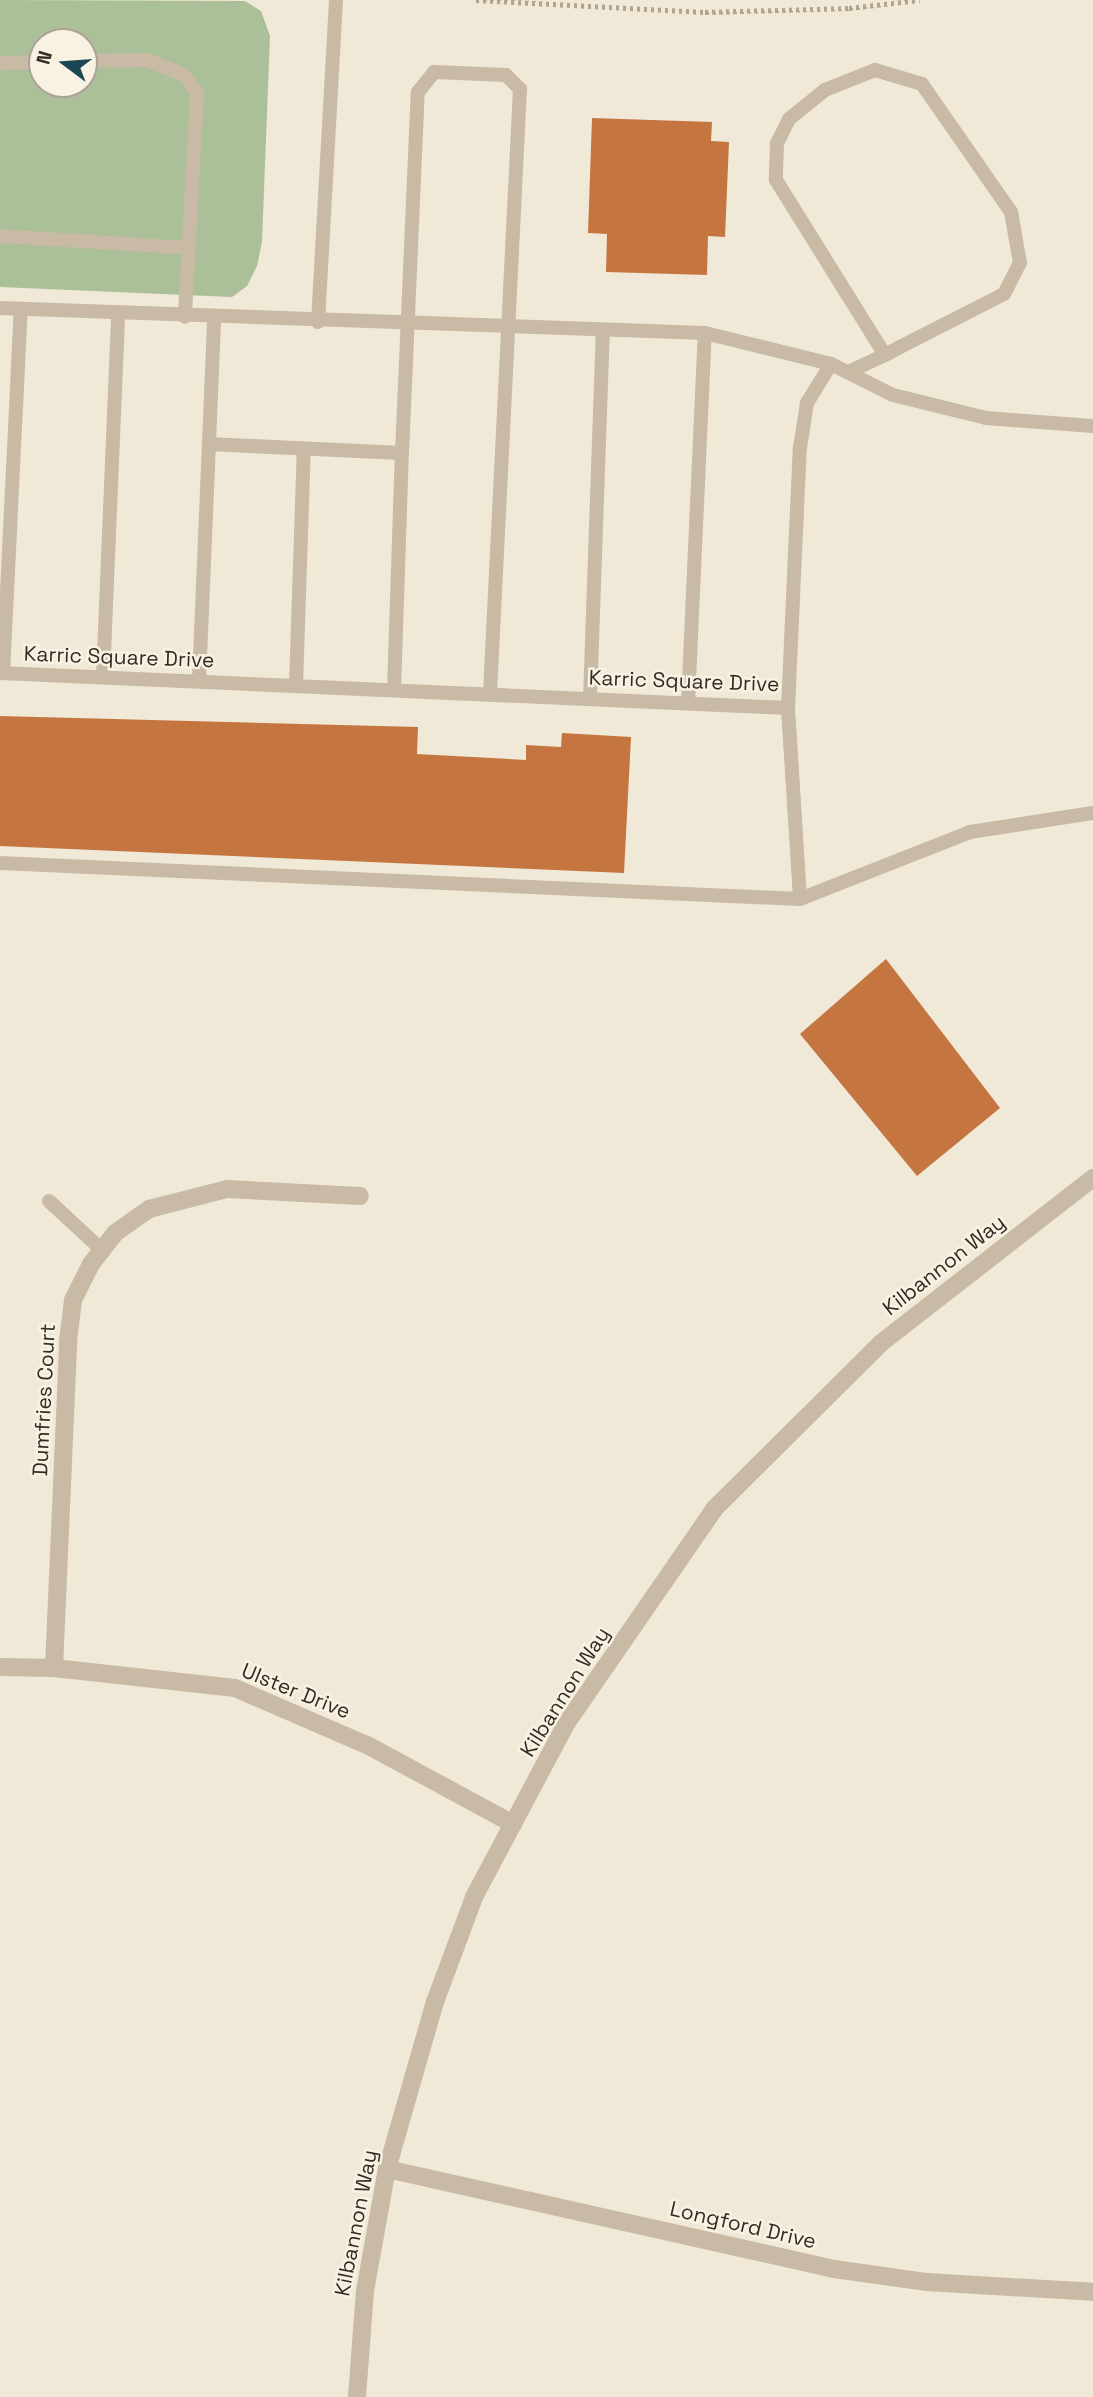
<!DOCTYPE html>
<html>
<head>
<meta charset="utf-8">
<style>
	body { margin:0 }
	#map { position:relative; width:1093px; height:2397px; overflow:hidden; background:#f0e9d7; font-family:"Space Grotesk",sans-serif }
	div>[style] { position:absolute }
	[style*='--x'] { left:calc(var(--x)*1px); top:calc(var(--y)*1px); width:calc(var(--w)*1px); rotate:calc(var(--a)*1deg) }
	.green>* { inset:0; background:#abbf98 }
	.building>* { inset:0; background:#c57640 }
	.path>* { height:4.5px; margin-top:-2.25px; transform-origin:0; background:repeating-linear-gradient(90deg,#b4a48e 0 3.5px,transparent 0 7px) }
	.service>* { height:14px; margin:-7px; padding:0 7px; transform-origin:7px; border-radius:7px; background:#c8baa4 }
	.minor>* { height:18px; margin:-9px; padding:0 9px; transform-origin:9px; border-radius:9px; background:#c8baa4 }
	span { translate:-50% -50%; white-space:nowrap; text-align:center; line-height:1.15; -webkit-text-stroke:5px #f9f2e3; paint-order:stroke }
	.street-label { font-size:21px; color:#332c25 }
	.north { position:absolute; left:28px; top:28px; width:70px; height:70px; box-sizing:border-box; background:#f9f2e3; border:2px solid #aaa397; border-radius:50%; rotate:286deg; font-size:19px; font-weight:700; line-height:28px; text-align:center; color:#332c25 }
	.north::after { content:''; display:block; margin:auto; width:24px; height:32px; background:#1b4754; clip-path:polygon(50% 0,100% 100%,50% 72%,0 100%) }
</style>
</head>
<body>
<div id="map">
	<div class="green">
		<div style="clip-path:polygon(evenodd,0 0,245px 1px,261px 11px,270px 36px,262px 242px,257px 266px,247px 286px,232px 297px,0 287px,0 0,42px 42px,84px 42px,84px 84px,42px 84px,42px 42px)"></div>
	</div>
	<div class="building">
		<div style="clip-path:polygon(592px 118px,712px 122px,711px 141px,729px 142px,725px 237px,708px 236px,707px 275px,606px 272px,607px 234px,588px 233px)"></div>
		<div style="clip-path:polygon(0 716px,418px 727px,417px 754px,526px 760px,526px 745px,561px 747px,562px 733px,631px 737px,624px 873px,0 846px)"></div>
		<div style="clip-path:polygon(886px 959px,1000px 1108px,917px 1176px,800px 1034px)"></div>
	</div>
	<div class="path">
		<div style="--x:476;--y:0;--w:229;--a:3"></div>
		<div style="--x:705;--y:12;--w:144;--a:-1.6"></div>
		<div style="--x:849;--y:8;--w:71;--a:-6.4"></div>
	</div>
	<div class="service">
		<div style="--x:84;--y:61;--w:63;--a:-0.9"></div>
		<div style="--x:147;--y:60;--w:40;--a:22"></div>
		<div style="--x:184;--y:75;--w:22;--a:54"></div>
		<div style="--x:197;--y:93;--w:224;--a:93.1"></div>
		<div style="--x:0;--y:63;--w:42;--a:-1.4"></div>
		<div style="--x:0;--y:236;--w:189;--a:3.6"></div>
		<div style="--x:0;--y:308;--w:705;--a:2.03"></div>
		<div style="--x:705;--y:333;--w:130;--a:13.8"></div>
		<div style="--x:318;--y:322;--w:323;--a:-86.8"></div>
		<div style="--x:848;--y:372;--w:41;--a:-24.7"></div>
		<div style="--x:885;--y:355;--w:17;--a:-28"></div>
		<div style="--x:900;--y:347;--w:117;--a:-27"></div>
		<div style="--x:1004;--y:294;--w:35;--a:-63"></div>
		<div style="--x:1020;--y:263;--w:52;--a:-100"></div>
		<div style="--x:1011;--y:212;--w:156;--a:-124.8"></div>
		<div style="--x:922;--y:84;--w:49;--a:-163.4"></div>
		<div style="--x:875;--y:70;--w:54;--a:158.2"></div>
		<div style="--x:825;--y:90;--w:46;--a:141.1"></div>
		<div style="--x:789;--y:119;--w:28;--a:116"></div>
		<div style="--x:777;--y:144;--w:36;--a:92"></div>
		<div style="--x:776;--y:180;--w:206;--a:58.1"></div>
		<div style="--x:209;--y:444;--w:193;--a:2.7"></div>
		<div style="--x:402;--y:453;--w:361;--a:-87.5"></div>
		<div style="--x:418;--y:92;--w:26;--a:-51"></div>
		<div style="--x:434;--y:72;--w:72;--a:2.4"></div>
		<div style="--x:506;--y:75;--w:20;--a:45"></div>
		<div style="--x:520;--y:89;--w:606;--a:92.84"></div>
		<div style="--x:0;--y:673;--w:789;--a:2.54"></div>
		<div style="--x:788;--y:708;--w:260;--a:-87.4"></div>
		<div style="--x:800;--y:448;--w:46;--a:-81.2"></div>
		<div style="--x:807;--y:403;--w:46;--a:-58.4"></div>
		<div style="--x:831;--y:364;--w:69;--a:26.6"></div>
		<div style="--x:893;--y:395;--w:96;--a:13.9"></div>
		<div style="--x:986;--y:418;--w:107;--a:4.3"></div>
		<div style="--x:3;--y:673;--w:364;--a:-87.2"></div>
		<div style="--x:103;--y:677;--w:363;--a:-87.6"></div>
		<div style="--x:199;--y:681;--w:362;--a:-87.6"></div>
		<div style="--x:296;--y:685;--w:236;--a:-88.1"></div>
		<div style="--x:394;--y:690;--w:237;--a:-88.1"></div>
		<div style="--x:590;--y:699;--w:369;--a:-88"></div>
		<div style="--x:688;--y:703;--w:370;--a:-87.4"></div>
		<div style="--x:788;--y:708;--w:191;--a:86.4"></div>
		<div style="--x:0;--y:863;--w:801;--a:2.58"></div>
		<div style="--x:800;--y:899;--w:183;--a:-21.5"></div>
		<div style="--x:970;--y:832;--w:124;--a:-8.8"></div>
		<div style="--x:49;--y:1201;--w:72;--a:42.8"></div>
	</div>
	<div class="minor">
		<div style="--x:0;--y:1667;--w:54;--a:1.1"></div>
		<div style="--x:54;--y:1668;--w:182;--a:6.3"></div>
		<div style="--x:235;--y:1688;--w:146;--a:23.4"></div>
		<div style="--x:369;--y:1746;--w:164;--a:28.4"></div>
		<div style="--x:54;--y:1668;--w:327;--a:-87.5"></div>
		<div style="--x:68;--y:1341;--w:41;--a:-83"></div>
		<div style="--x:73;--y:1300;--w:40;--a:-63.4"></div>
		<div style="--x:91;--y:1264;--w:39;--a:-52"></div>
		<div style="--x:115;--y:1233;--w:42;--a:-35.2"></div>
		<div style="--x:149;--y:1209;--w:81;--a:-14.4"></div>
		<div style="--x:227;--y:1189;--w:133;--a:3"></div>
		<div style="--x:387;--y:2169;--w:458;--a:12.6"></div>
		<div style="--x:834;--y:2269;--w:94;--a:8"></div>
		<div style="--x:927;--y:2282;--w:166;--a:3.4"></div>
		<div style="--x:357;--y:2397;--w:106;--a:-85.7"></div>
		<div style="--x:365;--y:2291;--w:124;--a:-79.8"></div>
		<div style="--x:387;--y:2169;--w:174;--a:-74"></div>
		<div style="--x:435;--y:2002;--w:112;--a:-69.6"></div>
		<div style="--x:474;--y:1897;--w:196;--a:-62"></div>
		<div style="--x:566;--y:1724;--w:262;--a:-55.4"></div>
		<div style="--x:715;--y:1508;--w:234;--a:-44.8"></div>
		<div style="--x:881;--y:1343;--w:269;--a:-37.9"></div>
	</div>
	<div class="street-label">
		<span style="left:119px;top:657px;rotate:2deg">Karric Square Drive</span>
		<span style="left:684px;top:681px;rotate:2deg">Karric Square Drive</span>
		<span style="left:944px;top:1265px;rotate:-38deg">Kilbannon Way</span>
		<span style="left:44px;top:1400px;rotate:-87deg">Dumfries Court</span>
		<span style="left:296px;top:1691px;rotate:22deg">Ulster Drive</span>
		<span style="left:565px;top:1692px;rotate:-58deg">Kilbannon Way</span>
		<span style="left:356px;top:2223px;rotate:-79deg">Kilbannon Way</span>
		<span style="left:743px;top:2225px;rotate:13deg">Longford Drive</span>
	</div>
	<div class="north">N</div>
</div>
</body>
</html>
